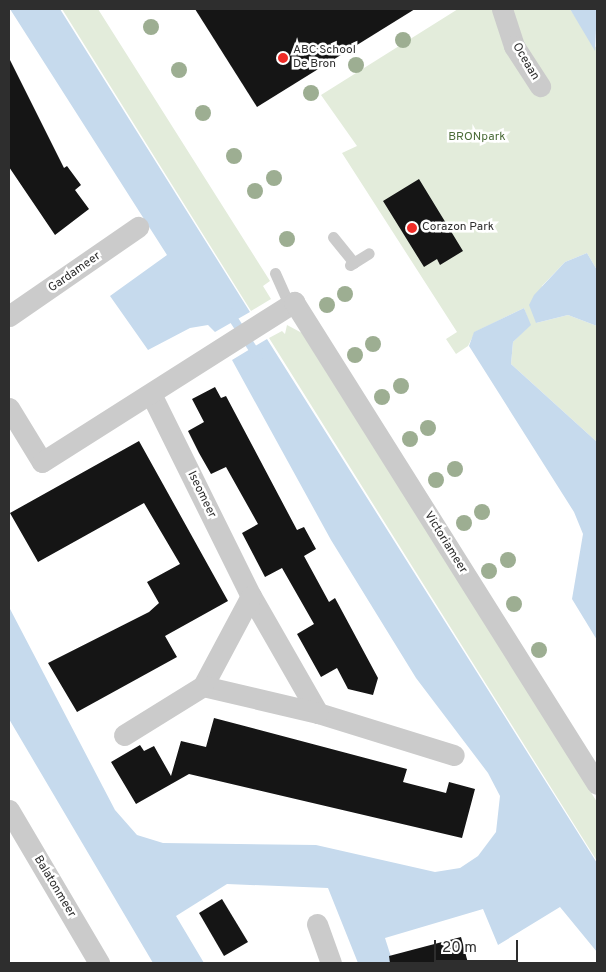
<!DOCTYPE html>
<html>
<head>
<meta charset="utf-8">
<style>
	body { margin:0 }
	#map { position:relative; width:606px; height:972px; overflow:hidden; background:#fff; font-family:Overpass,sans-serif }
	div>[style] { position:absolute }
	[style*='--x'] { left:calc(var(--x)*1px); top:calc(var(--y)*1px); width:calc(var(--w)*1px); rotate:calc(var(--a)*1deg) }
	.green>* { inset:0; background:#e3ecdb }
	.water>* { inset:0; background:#c6daed }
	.stream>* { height:9px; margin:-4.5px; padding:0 4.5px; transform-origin:4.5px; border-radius:4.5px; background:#c6daed }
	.building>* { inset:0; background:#151515 }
	.lane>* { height:11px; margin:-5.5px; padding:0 5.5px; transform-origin:5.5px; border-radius:5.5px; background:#cbcbcb }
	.street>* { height:21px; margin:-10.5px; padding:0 10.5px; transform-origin:10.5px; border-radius:10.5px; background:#cbcbcb }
	.trees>* { width:16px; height:16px; margin:-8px; border-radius:50%; background:#9dae92 }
	.dots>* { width:14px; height:14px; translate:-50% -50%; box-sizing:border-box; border:2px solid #fff; border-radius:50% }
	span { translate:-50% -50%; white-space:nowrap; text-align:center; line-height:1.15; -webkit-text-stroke:5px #fff; paint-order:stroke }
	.poi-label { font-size:12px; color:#2e2e2e }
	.left { translate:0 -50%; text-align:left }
	.street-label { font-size:12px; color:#2e2e2e }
	.park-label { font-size:12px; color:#4c6c39 }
	.frame { position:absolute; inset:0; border:10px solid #2e2e2e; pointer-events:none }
	.scale { position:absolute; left:434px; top:940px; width:84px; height:22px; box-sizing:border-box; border:2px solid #2e2e2e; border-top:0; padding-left:6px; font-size:15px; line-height:18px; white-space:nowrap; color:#2e2e2e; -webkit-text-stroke:4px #fff; paint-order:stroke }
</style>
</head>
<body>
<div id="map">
	<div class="green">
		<div style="clip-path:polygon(62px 9px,98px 9px,270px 281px,263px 286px,271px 299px,251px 311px)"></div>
		<div style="clip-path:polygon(458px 9px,570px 9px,597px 49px,597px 270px,587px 253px,565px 262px,542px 286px,536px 323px,568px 315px,597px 326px,597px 442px,511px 364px,513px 342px,530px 325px,524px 308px,475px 332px,468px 346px,456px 354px,446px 339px,457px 332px,342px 153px,357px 146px,321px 95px)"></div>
		<div style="clip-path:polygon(287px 325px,302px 333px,597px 802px,597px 861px,269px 338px,282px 331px,285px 334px)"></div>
	</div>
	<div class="water">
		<div style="clip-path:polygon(10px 9px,60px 9px,250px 312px,215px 332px,208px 325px,190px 328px,148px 350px,110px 296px,167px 255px)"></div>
		<div style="clip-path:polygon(570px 9px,597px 9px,595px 51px)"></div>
		<div style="clip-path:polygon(587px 253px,597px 270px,597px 326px,568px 315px,536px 323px,529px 305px,534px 295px,565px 262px)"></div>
		<div style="clip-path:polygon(524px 308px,531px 325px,513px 342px,511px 364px,597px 442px,597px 640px,572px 599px,583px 534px,574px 512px,469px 346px,474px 332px)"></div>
		<div style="clip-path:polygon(267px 339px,597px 863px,597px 952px,560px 907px,498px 945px,483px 909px,385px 938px,393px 963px,358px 963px,328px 888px,227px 884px,176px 916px,204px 963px,153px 963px,9px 719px,9px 607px,115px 810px,137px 835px,163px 843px,316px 845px,435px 872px,460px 868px,478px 856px,496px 832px,500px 796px,488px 773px,416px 678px,331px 540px,232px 360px)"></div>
	</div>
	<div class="stream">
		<div style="--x:228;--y:311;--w:55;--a:56.9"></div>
	</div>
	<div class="building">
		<div style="clip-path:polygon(195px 9px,415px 9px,257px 107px)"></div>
		<div style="clip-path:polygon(9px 58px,64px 168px,67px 166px,81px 185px,75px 190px,89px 209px,55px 235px,9px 167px)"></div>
		<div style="clip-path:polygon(419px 179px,463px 251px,440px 265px,437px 259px,424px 267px,383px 201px)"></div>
		<div style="clip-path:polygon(215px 387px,221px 398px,226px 396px,297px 530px,304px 527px,316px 549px,304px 556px,329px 602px,335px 598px,378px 678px,373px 695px,348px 689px,337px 668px,321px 677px,297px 634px,314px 624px,282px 568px,265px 577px,242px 533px,258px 524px,226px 467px,211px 474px,199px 453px,188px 431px,204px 422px,192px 399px)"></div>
		<div style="clip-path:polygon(139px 441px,228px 601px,165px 636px,177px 657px,77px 712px,48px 663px,149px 612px,159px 603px,147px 582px,180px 564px,144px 503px,38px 562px,10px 513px)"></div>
		<div style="clip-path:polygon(214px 718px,407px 769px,403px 782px,446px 793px,449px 782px,475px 789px,462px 838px,189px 774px,136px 804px,111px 762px,140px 745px,144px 751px,154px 746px,171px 776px,181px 741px,206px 747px)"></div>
		<div style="clip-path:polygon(222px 899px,248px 942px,224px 956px,199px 913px)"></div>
		<div style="clip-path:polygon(461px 937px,468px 963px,390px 963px,389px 956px)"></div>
	</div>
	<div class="lane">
		<div style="--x:333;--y:237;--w:33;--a:51"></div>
		<div style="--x:350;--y:265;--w:22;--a:-32"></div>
		<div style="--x:275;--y:273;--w:34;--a:66"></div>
	</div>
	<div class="street">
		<div style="--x:502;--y:9;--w:39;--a:72"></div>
		<div style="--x:514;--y:46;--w:48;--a:57"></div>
		<div style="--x:9;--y:316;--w:157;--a:-34.6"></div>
		<div style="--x:151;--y:394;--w:225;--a:63.7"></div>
		<div style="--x:251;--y:596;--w:135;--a:60.2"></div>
		<div style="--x:318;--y:713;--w:142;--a:17.2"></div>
		<div style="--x:9;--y:408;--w:63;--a:58.6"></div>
		<div style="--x:42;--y:462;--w:299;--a:-32.4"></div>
		<div style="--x:294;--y:302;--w:569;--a:57.85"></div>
		<div style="--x:251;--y:596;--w:102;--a:118.1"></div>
		<div style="--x:203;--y:686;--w:118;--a:13.2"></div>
		<div style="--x:124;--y:735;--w:93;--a:-31.8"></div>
		<div style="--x:9;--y:810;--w:178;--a:59.5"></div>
		<div style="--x:317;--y:924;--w:41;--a:70.3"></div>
	</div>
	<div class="trees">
		<div style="left:151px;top:27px"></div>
		<div style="left:403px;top:40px"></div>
		<div style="left:356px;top:65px"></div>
		<div style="left:179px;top:70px"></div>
		<div style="left:311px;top:93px"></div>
		<div style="left:203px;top:113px"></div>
		<div style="left:234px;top:156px"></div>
		<div style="left:274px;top:178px"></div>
		<div style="left:255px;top:191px"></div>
		<div style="left:287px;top:239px"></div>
		<div style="left:345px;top:294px"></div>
		<div style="left:327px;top:305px"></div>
		<div style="left:373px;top:344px"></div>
		<div style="left:355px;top:355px"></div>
		<div style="left:401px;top:386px"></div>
		<div style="left:382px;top:397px"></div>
		<div style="left:428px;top:428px"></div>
		<div style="left:410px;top:439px"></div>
		<div style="left:455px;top:469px"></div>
		<div style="left:436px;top:480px"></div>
		<div style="left:482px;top:512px"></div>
		<div style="left:464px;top:523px"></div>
		<div style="left:508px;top:560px"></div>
		<div style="left:489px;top:571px"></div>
		<div style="left:514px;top:604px"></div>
		<div style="left:539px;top:650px"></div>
	</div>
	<div class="dots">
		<div style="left:283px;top:58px;background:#ef2b27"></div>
		<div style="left:412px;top:228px;background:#ef2b27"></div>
	</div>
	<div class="poi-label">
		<span class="left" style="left:293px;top:58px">ABC School<br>De Bron</span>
		<span class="left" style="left:422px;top:228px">Corazon Park</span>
	</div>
	<div class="street-label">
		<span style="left:525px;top:62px;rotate:59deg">Oceaan</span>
		<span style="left:75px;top:273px;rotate:-35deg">Gardameer</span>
		<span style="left:201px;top:495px;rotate:64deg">Iseomeer</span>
		<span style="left:445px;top:543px;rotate:58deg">Victoriameer</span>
		<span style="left:54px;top:887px;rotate:59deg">Balatonmeer</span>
	</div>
	<div class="park-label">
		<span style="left:477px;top:138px">BRONpark</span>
	</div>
	<div class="frame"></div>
	<div class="scale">20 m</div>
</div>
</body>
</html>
